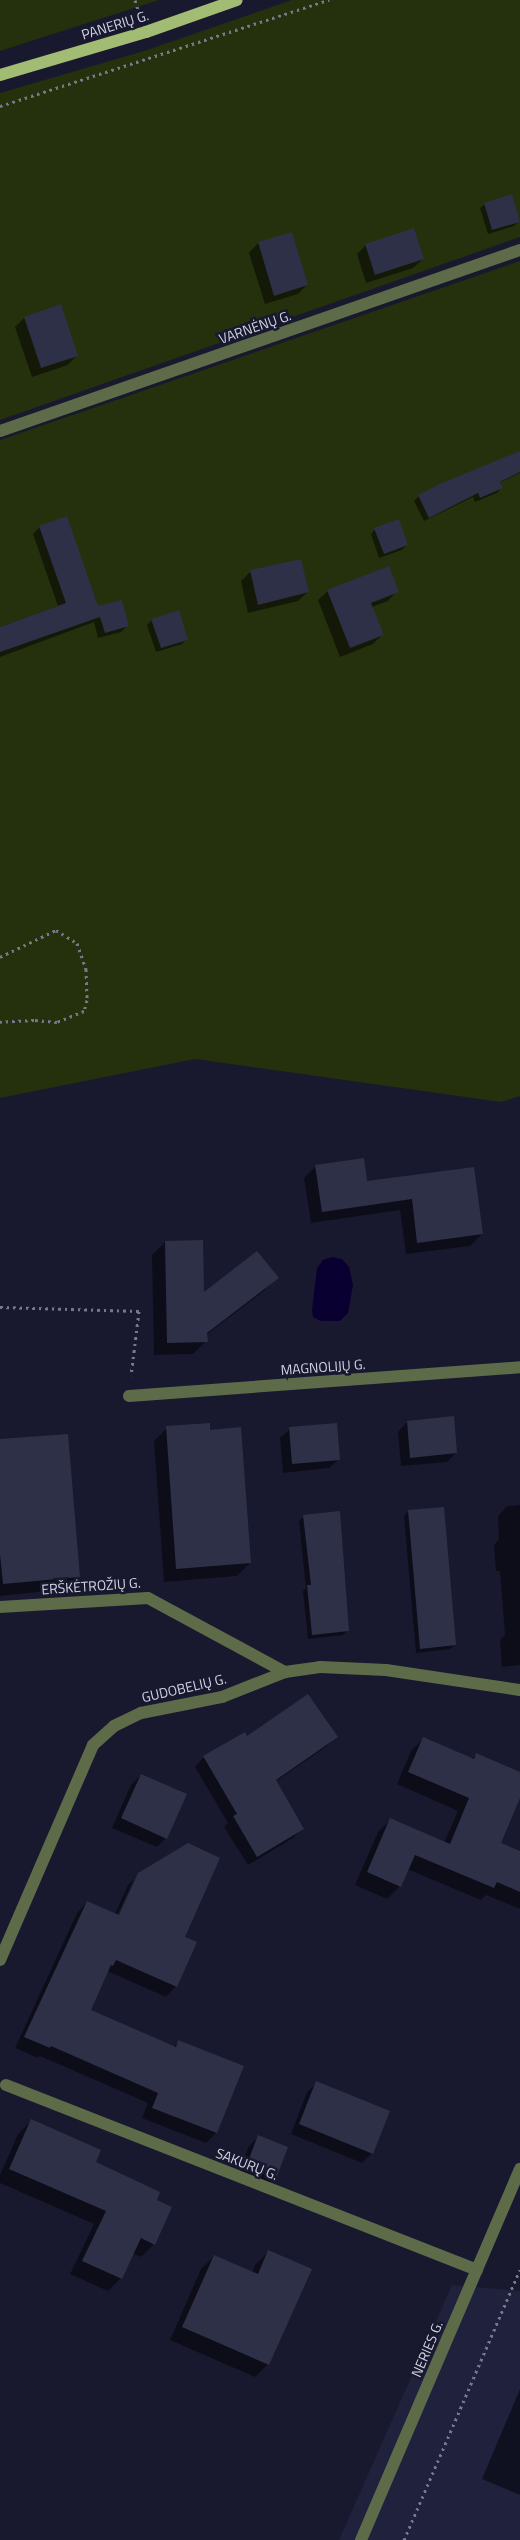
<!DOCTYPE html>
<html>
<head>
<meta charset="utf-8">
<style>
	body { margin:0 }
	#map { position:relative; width:520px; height:2540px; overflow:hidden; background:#18192f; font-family:"Titillium Web",sans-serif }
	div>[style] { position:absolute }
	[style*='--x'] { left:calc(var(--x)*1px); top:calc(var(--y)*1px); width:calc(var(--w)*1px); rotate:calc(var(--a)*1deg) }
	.built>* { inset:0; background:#1f213d }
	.green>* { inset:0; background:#25300c }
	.water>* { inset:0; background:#090031 }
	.shadow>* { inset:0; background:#0007 }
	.building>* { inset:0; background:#2d3047 }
	.path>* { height:3px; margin-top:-1.5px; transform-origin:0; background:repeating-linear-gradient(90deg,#77798b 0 2.5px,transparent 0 6.5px) }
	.minor>* { height:12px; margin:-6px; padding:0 6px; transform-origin:6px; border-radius:6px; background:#5e6b49 }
	.major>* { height:12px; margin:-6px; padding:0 6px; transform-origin:6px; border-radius:6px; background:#a2bc73 }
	span { translate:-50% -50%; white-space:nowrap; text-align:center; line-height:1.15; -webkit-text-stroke:5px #18192f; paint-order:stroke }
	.street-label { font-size:14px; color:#d2d4e3 }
</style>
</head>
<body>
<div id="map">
	<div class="built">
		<div style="clip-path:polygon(452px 2285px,520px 2291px,520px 2540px,339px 2540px)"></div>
	</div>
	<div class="green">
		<div style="clip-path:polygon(0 0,159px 0,0 51px)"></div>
		<div style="clip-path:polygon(292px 0,520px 0,520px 237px,0 420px,0 93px,144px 51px)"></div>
		<div style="clip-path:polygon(520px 261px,520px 1096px,501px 1102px,195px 1059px,0 1098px,0 440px)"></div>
	</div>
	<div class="water">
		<div style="clip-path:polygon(332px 1257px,342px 1259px,349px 1267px,353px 1285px,348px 1313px,340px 1321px,321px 1321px,313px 1317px,312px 1310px,317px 1268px,323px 1260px)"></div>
	</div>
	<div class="shadow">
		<div style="clip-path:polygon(485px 204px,519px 221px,514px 226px,488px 234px,480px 208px)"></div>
		<div style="clip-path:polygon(291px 233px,307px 285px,298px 294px,265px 304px,249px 253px,258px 243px)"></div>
		<div style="clip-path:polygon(366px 245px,423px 259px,413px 268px,366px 283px,357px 254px)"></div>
		<div style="clip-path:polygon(24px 318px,77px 355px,68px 365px,32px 377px,15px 327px)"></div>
		<div style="clip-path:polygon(520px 454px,520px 473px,499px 483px,501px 488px,497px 493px,475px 502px,473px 497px,424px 521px,414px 501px,419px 496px)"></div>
		<div style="clip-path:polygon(40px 527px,98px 607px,127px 626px,121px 632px,98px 638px,94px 622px,0 657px,0 627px,58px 606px,33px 534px)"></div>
		<div style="clip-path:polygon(375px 529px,407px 545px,402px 550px,379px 558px,371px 534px)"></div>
		<div style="clip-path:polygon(300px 560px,308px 592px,298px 601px,248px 613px,241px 581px,250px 572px)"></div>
		<div style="clip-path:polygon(328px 591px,397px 591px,388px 601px,372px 607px,382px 635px,373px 644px,340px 657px,318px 600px)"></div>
		<div style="clip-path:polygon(152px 620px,187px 639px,182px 644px,156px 652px,147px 625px)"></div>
		<div style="clip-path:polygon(316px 1166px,366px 1182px,473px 1169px,482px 1234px,470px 1246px,406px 1254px,400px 1210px,311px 1223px,304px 1178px)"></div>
		<div style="clip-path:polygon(165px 1242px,202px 1295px,277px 1278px,264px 1291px,206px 1335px,206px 1341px,193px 1354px,154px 1355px,152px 1255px)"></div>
		<div style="clip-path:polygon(453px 1418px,456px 1453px,447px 1462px,401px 1466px,398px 1432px,407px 1422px)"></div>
		<div style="clip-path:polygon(167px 1428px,209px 1432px,250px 1563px,237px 1576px,164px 1582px,154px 1441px)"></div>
		<div style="clip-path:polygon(290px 1429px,339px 1459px,329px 1468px,283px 1473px,280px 1438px)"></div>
		<div style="clip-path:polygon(0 1440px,79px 1576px,66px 1589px,0 1596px)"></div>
		<div style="clip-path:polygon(520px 1505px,520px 1665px,502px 1667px,500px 1640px,505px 1635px,500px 1571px,496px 1571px,494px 1545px,499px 1539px,498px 1516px,507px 1506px)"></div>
		<div style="clip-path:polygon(408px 1511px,455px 1645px,450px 1649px,416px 1653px,404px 1516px)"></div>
		<div style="clip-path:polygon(304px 1516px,348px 1630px,343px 1635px,308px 1639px,303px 1591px,306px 1588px,299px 1521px)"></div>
		<div style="clip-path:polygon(336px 1737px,327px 1746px,275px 1782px,303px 1828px,293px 1838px,248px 1865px,224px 1827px,228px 1823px,195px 1767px,204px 1757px,246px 1738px)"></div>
		<div style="clip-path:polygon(423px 1739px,472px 1759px,476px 1754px,520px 1773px,520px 1795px,499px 1844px,520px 1852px,520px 1909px,486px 1895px,481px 1900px,407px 1869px,400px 1886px,387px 1899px,355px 1885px,378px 1832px,390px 1820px,444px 1843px,458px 1811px,397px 1784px,411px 1751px)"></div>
		<div style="clip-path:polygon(141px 1775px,166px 1838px,157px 1847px,112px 1828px,131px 1785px)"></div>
		<div style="clip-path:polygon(139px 1874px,183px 1937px,176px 1986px,166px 1997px,107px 1971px,90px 2011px,173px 2047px,179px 2042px,216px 2133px,206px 2143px,142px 2118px,148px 2103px,40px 2056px,38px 2058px,15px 2048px,77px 1913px,87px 1902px,115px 1914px,128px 1885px,134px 1879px,115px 1920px,118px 1921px,137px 1878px,135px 1878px)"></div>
		<div style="clip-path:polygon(317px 2083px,372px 2153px,362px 2163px,291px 2134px,307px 2092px)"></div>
		<div style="clip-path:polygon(31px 2121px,155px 2200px,154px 2244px,141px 2257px,132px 2253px,121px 2278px,108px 2291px,70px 2274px,94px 2224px,0 2183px,0 2175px,18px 2134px)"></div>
		<div style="clip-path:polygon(258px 2137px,276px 2176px,267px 2185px,238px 2174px,249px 2146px)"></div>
		<div style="clip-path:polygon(268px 2252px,268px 2364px,255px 2377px,170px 2340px,201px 2269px,214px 2256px,252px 2273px,255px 2265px)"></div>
		<div style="clip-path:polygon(520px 2389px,520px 2495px,482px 2479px)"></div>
	</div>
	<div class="building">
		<div style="clip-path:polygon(512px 194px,520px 222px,492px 230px,484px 203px)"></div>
		<div style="clip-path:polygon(414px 228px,424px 259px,375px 275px,365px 244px)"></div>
		<div style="clip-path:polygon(292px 232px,308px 285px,274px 296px,258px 242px)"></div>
		<div style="clip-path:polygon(61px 304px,78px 356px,41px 368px,24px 317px)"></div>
		<div style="clip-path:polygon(520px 451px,520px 472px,500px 482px,503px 488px,480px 498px,478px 493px,429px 518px,418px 495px,442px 483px)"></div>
		<div style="clip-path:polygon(67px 516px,98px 606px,122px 600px,129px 626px,105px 633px,100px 617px,0 652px,0 627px,66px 603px,39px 526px)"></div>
		<div style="clip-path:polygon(399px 519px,408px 545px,384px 554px,374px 528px)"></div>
		<div style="clip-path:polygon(301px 559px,309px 592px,258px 605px,250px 570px)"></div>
		<div style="clip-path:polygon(389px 566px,399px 592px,371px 603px,384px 635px,350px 648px,327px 590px)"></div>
		<div style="clip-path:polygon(179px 610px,188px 640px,161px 648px,151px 619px)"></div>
		<div style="clip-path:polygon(364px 1158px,367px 1181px,474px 1167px,483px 1234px,417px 1243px,412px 1199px,322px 1212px,315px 1165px)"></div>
		<div style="clip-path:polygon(203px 1240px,204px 1292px,257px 1251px,279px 1278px,207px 1333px,208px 1342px,167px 1343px,165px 1241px)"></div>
		<div style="clip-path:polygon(454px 1416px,457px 1453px,410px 1458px,407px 1421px)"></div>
		<div style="clip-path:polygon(210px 1423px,210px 1430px,241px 1427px,251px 1563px,176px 1569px,166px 1426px)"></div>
		<div style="clip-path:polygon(337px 1423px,340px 1460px,292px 1464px,289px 1427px)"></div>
		<div style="clip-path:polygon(68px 1434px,80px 1577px,3px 1584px,0 1554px,0 1439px)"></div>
		<div style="clip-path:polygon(444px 1507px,456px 1645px,420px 1649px,408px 1510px)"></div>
		<div style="clip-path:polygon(340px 1511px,349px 1631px,312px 1635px,307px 1585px,311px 1585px,303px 1515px)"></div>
		<div style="clip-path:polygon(308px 1694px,338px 1737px,276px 1780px,304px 1829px,257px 1857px,233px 1816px,237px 1814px,203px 1756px,245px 1732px,247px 1736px)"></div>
		<div style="clip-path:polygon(423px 1737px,474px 1759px,476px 1753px,520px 1772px,520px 1798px,501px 1843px,520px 1851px,520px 1892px,497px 1882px,494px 1888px,415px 1855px,401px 1887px,367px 1872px,390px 1818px,450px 1844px,469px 1798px,408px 1772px)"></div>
		<div style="clip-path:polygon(141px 1774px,187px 1794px,167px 1839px,121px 1818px)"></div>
		<div style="clip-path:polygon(188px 1843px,220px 1858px,185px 1937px,197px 1942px,177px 1987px,116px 1960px,113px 1966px,111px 1965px,91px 2010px,176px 2047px,178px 2040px,244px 2066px,217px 2133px,152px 2108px,158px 2093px,51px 2046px,50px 2048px,24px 2037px,87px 1901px,119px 1915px,138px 1873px)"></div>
		<div style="clip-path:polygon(316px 2081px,390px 2111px,373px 2154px,299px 2124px)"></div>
		<div style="clip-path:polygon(31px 2119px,101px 2150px,96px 2162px,160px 2192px,157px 2200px,172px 2207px,155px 2245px,141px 2238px,122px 2279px,82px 2261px,106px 2211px,9px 2169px)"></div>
		<div style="clip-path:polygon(258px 2135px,288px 2147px,277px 2176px,247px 2164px)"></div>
		<div style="clip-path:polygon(268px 2250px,312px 2269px,269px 2365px,182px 2327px,214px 2255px,258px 2274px)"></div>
	</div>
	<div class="path">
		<div style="--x:135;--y:0;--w:14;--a:73"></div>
		<div style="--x:0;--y:106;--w:346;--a:-17.9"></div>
		<div style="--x:0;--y:957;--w:62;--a:-25.7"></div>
		<div style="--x:56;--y:930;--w:25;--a:32"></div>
		<div style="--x:77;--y:943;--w:28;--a:71"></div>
		<div style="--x:86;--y:969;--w:31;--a:88"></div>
		<div style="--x:87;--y:1000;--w:11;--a:105"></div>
		<div style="--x:84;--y:1011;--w:29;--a:158"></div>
		<div style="--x:57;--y:1022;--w:23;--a:-175"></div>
		<div style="--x:34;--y:1020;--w:34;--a:177"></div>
		<div style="--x:0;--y:1307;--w:139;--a:1.6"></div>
		<div style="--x:139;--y:1311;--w:65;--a:97"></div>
		<div style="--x:404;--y:2540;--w:294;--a:-66.8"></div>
	</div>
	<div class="minor">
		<div style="--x:0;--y:431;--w:551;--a:-19.19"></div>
		<div style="--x:129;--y:1396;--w:392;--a:-4.2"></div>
		<div style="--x:0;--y:1607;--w:148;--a:-3.5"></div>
		<div style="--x:148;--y:1598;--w:156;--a:28.4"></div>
		<div style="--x:0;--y:1960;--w:234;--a:-66.6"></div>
		<div style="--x:93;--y:1745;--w:28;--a:-42"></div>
		<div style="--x:114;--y:1726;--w:30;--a:-26"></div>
		<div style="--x:141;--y:1713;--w:83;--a:-11.2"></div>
		<div style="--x:222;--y:1697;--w:68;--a:-21.6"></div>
		<div style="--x:285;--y:1672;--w:35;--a:-8"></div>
		<div style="--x:320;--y:1667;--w:66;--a:2.6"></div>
		<div style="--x:386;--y:1670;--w:135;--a:8.5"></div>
		<div style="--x:6;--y:2085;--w:506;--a:21.44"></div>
		<div style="--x:361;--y:2540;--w:404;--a:-66.8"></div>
	</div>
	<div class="major">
		<div style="--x:0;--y:75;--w:152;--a:-16.4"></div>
		<div style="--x:146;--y:32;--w:96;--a:-19.4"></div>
	</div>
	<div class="street-label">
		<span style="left:115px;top:25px;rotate:-17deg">PANERIŲ G.</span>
		<span style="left:255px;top:327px;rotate:-19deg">VARNĖNŲ G.</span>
		<span style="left:323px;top:1367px;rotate:-4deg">MAGNOLIJŲ G.</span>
		<span style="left:91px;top:1586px;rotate:-4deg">ERŠKĖTROŽIŲ G.</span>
		<span style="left:184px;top:1688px;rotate:-13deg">GUDOBELIŲ G.</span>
		<span style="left:247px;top:2164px;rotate:21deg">SAKURŲ G.</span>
		<span style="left:427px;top:2349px;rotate:-67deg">NERIES G.</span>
	</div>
</div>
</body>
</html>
